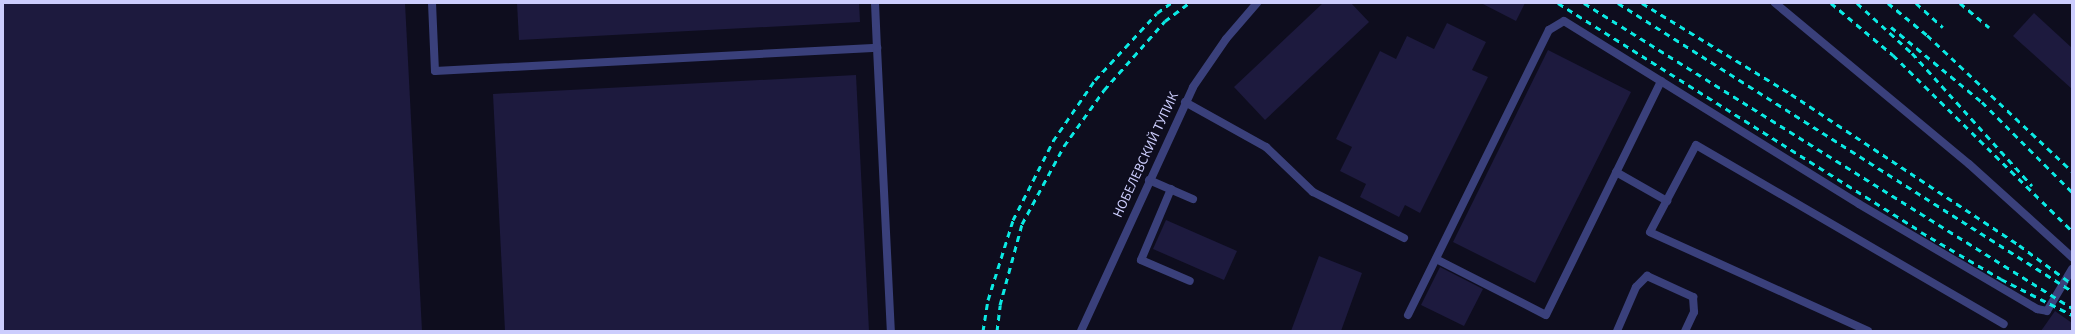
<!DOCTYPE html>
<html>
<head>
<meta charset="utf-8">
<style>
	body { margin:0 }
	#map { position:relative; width:2075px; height:334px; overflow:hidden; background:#0e0d1e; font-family:"Source Sans 3",sans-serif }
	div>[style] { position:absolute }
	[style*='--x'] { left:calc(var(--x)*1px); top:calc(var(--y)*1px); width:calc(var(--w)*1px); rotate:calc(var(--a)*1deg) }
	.building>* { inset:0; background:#1d1a3e }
	.service>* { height:8px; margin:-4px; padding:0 4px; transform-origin:4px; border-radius:4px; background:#3a407b }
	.minor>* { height:8px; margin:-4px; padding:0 4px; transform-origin:4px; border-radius:4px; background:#3a407b }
	.rail>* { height:3px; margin-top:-1.5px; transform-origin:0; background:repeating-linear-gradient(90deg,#0aeae4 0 6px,transparent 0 11px) }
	span { translate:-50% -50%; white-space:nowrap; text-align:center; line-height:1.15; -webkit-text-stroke:3px #0e0d1e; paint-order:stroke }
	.street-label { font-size:14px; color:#cccdfd }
	.frame { position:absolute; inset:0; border:4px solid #cccdfd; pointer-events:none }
</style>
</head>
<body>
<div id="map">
	<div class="building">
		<div style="clip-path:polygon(3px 3px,405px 3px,422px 331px,3px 331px)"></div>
		<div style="clip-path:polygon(517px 3px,859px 3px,860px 22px,519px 40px)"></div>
		<div style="clip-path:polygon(1323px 3px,1351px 3px,1369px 22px,1265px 120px,1234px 87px)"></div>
		<div style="clip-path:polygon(1481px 3px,1525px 3px,1516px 21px)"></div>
		<div style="clip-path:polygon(2034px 13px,2072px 48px,2072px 89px,2013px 36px)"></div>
		<div style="clip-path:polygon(1447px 23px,1486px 42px,1472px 70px,1488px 77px,1420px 213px,1405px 205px,1399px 217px,1360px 197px,1366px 184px,1340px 171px,1352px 147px,1336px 139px,1380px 51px,1396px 59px,1407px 36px,1434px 49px)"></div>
		<div style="clip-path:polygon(1548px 50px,1631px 92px,1535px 283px,1453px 242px)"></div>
		<div style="clip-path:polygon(856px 75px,869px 331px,505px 331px,493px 94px)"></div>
		<div style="clip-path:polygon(1166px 220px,1237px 251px,1224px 280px,1153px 249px)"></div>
		<div style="clip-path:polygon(1319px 256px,1362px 273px,1341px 331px,1291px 331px)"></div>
		<div style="clip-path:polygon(1440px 267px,1483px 289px,1464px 326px,1421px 305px)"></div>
		<div style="clip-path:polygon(2055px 311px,2072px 323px,2072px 331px,2041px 331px)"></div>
	</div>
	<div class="service">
		<div style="--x:432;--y:3;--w:68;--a:87.5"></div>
		<div style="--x:435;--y:71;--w:443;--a:-3"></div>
		<div style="--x:877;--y:48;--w:283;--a:87.2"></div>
		<div style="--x:875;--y:3;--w:45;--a:87.5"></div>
		<div style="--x:1775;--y:3;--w:252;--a:39.7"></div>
		<div style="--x:1969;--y:164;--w:139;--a:42.1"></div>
		<div style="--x:1185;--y:102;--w:93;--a:29.1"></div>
		<div style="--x:1266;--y:147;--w:65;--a:43.8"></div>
		<div style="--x:1313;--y:192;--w:102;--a:26.8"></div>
		<div style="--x:1616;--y:172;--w:59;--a:29.6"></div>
		<div style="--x:1149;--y:180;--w:48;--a:23.4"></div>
		<div style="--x:1171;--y:189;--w:77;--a:112.9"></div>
		<div style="--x:1141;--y:260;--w:53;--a:23.2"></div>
		<div style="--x:1436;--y:259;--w:123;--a:27"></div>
		<div style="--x:1546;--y:315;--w:261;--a:-63.8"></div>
		<div style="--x:1408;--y:315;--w:318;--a:-63.7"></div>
		<div style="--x:1549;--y:30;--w:17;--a:-31"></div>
		<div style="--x:1564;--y:21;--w:347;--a:31.8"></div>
		<div style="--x:1859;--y:204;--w:207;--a:30.5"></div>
		<div style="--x:2037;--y:309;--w:10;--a:11"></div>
		<div style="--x:2047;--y:311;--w:49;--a:-59.2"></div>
		<div style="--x:1617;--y:331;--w:48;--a:-66.6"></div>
		<div style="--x:1636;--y:287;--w:16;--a:-45"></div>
		<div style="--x:1647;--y:276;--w:51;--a:24.5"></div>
		<div style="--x:1693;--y:297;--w:15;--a:86"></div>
		<div style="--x:1694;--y:312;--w:21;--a:115"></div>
		<div style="--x:1868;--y:331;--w:239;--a:-155.6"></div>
		<div style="--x:1650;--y:232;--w:98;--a:-62.1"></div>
		<div style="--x:1696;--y:145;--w:356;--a:30.2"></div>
	</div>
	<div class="minor">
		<div style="--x:1081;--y:331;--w:268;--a:-65.3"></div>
		<div style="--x:1193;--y:87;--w:58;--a:-55.5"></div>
		<div style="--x:1226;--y:39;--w:48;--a:-49.3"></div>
	</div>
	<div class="rail">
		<div style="--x:1558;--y:3;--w:429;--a:32.2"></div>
		<div style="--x:1921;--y:232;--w:93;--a:30.4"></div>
		<div style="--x:2001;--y:279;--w:80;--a:26.9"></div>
		<div style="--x:1584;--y:3;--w:575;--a:32.01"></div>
		<div style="--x:1618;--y:3;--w:538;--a:32.39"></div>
		<div style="--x:1642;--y:3;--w:175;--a:31.4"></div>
		<div style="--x:1791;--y:94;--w:273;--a:33.5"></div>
		<div style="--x:2019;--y:245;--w:66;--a:36.3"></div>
		<div style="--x:1831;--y:3;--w:81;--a:40"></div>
		<div style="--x:1893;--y:55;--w:251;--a:44.5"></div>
		<div style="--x:1857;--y:3;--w:74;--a:42.3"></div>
		<div style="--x:1912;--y:53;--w:179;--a:47.9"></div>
		<div style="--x:1888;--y:3;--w:50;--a:39.4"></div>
		<div style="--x:1927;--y:35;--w:199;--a:43.2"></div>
		<div style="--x:1916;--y:3;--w:36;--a:42"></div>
		<div style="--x:1960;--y:3;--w:38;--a:40"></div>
		<div style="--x:1891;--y:27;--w:118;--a:39.5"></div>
		<div style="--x:1982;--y:102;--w:127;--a:45"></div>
		<div style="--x:983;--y:331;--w:31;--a:-81"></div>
		<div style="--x:988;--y:300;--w:84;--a:-72.6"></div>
		<div style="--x:1013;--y:220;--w:89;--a:-63.1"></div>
		<div style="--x:1053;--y:141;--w:74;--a:-55.5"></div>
		<div style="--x:1095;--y:80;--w:91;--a:-47.2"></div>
		<div style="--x:1157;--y:13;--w:17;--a:-36"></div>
		<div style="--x:997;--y:331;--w:26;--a:-83"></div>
		<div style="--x:1000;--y:305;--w:84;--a:-74.8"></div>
		<div style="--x:1022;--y:224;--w:89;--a:-61.7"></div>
		<div style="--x:1064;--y:146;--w:69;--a:-54.5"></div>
		<div style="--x:1104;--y:90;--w:92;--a:-48.5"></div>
		<div style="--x:1165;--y:21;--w:30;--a:-37"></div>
	</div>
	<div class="street-label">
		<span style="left:1146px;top:155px;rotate:-65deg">НОБЕЛЕВСКИЙ ТУПИК</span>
	</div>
	<div class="frame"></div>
</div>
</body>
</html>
